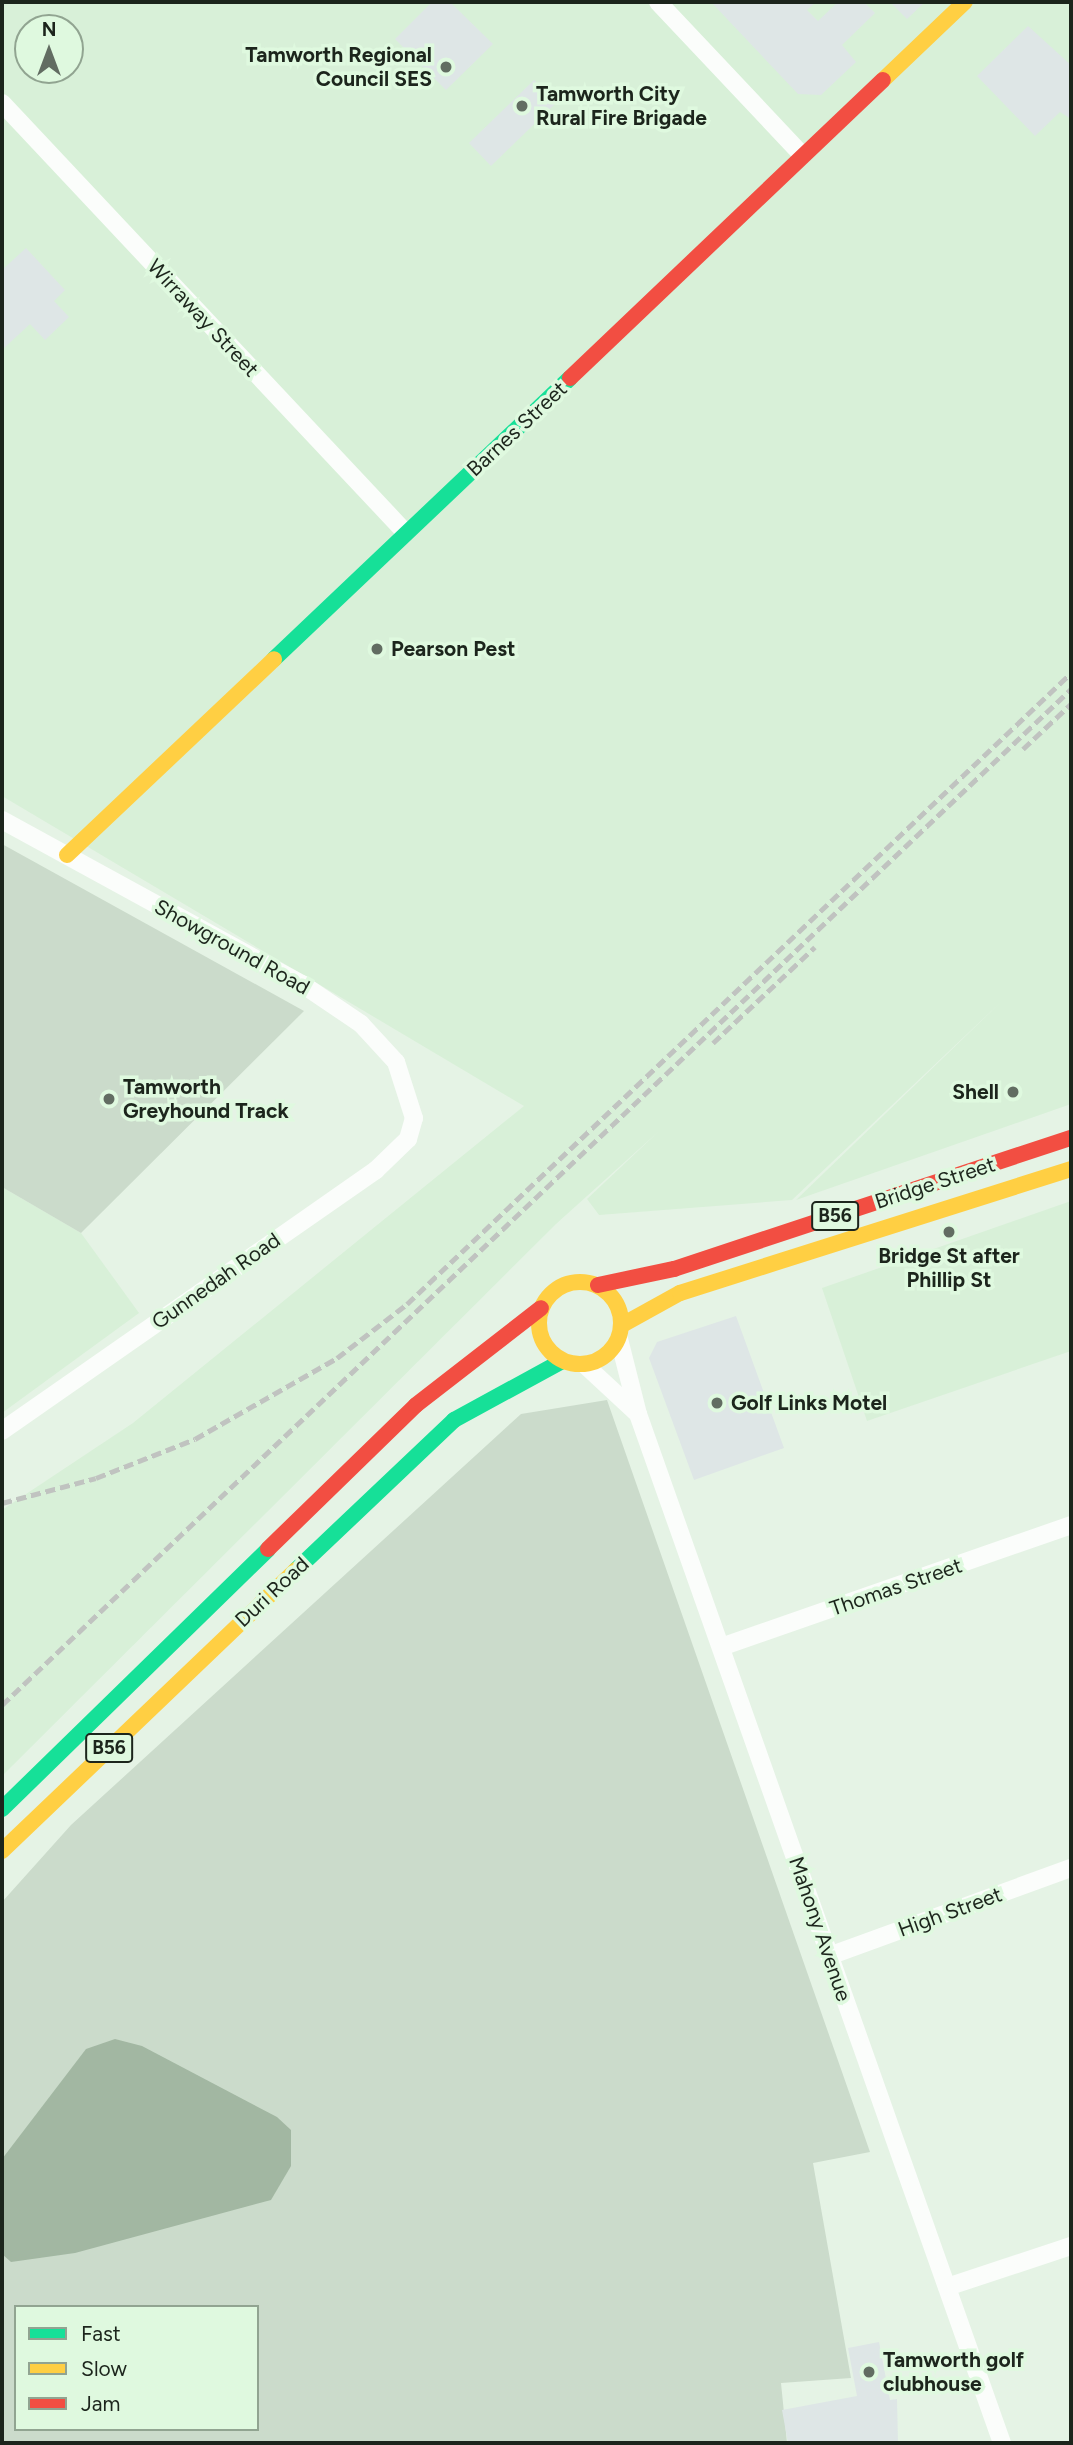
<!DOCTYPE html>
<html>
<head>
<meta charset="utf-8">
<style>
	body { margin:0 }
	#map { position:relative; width:1073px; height:2445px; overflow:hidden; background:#e5f3e5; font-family:Figtree,sans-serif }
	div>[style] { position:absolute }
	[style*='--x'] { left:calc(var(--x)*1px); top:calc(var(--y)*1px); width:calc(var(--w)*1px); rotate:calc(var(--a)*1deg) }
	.built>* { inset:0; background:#d8f0d8 }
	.green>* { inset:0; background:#cbdbcb }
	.water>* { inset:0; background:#a2b7a2 }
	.building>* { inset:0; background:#dee6e6 }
	.street>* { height:18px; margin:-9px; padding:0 9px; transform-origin:9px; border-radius:9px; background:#fbfdfb }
	.fast>* { height:16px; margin:-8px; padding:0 8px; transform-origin:8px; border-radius:8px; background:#16e098 }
	.slow>* { height:16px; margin:-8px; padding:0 8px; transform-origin:8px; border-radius:8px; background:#ffcf43 }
	.slow>.ring { margin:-8px; padding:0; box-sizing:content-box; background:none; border:16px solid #ffcf43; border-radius:50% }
	.jam>* { height:16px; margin:-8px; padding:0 8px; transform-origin:8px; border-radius:8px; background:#f24e42 }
	.rail>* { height:5px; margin-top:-2.5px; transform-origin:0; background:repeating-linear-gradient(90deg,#c0c3c0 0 10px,transparent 0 15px) }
	.dots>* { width:19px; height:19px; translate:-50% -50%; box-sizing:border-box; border:4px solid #dff9df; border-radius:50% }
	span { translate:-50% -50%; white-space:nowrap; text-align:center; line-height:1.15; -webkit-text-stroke:7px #dff9df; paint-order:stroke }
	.shield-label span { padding:2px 5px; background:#dff9df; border:2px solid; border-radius:5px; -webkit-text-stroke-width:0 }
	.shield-label { font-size:19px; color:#1c251c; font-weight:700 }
	.poi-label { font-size:21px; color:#1c251c; font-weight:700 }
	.right { translate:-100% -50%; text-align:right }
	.left { translate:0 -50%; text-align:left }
	.street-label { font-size:21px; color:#1c251c }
	.frame { position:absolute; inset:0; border:4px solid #1c251c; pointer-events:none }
	.legend { position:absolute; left:14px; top:2305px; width:245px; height:126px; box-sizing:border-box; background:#dff9df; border:2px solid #91a491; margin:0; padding:9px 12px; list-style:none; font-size:21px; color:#1c251c }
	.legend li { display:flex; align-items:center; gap:14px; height:35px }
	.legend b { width:35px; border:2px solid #91a491 }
	.north { position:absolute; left:14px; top:14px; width:70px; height:70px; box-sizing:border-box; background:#dff9df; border:2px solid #91a491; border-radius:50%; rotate:0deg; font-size:19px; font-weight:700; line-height:28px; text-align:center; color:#1c251c }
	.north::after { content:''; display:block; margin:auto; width:24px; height:32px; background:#626d62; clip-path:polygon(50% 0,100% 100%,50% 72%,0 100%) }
</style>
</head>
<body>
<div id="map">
	<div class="built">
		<div style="clip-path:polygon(evenodd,2px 2px,1071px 2px,1071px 1104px,796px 1200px,1003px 1000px,792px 1200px,599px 1215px,587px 1199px,658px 1132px,556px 1224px,2px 1776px,2px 1510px,133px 1423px,524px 1106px,2px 796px,2px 2px,28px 28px,70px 28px,70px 70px,28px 70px,28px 28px)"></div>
		<div style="clip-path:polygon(2px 1187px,81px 1233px,139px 1313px,2px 1413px)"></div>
		<div style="clip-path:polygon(1071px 1201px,1071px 1351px,867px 1421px,822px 1288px)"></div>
	</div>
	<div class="green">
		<div style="clip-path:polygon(2px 844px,304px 1011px,81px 1233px,2px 1187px)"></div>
		<div style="clip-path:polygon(evenodd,607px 1400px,870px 2152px,813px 2163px,851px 2378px,781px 2383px,787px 2443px,2px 2443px,2px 1902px,71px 1825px,521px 1414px,607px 1400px,16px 2307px,257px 2307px,257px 2429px,16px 2429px,16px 2307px)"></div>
	</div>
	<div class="water">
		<div style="clip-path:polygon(115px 2039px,142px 2046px,277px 2117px,291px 2130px,291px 2166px,271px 2200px,75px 2253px,11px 2262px,2px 2254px,2px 2159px,86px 2049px)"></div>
	</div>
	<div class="building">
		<div style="clip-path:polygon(432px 2px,450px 2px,493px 44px,446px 90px,395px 39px)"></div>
		<div style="clip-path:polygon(711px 2px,816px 2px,807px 10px,818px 21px,838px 2px,864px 2px,875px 13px,842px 45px,856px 62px,821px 95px,798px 94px)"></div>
		<div style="clip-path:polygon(890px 2px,925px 2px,907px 19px)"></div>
		<div style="clip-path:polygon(1028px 26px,1071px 65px,1071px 119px,1060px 112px,1035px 136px,977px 76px)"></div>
		<div style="clip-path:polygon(534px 80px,556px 103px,491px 166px,469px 143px)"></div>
		<div style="clip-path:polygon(26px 248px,65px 290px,54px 301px,69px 317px,45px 340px,30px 324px,2px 350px,2px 270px)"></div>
		<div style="clip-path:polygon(736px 1316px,784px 1448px,694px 1480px,649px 1358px,657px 1342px)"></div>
		<div style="clip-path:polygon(879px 2342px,890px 2400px,897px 2399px,898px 2443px,788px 2443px,782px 2410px,857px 2396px,848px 2348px)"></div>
	</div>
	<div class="street">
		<div style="--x:658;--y:2;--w:210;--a:46.7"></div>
		<div style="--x:2;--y:103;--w:589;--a:46.79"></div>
		<div style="--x:2;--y:820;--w:342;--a:28.7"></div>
		<div style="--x:302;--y:984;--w:71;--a:34.1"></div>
		<div style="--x:361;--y:1024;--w:52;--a:47.4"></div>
		<div style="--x:396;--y:1062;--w:59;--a:72.2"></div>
		<div style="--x:414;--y:1118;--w:22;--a:106"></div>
		<div style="--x:408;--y:1139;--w:45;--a:135.9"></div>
		<div style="--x:376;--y:1170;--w:456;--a:145.1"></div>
		<div style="--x:619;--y:1339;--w:77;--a:75.8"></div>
		<div style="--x:638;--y:1414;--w:1091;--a:70.52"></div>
		<div style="--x:585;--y:1365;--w:72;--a:42.8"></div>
		<div style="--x:721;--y:1647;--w:371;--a:-19.2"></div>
		<div style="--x:829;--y:1956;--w:258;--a:-20"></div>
		<div style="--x:947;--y:2287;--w:131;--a:-18.3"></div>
	</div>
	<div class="fast">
		<div style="--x:274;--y:659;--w:408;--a:-43.5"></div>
		<div style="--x:296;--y:1570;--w:218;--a:-43.5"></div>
		<div style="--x:454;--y:1420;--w:123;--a:-28.6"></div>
		<div style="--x:2;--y:1809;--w:372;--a:-44.3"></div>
	</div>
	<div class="slow">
		<div style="--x:883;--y:80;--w:113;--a:-43.6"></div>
		<div style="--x:67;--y:855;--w:285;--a:-43.4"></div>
		<div class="ring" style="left:539px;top:1282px;width:66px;height:66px"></div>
		<div style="--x:622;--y:1325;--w:66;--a:-28.9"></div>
		<div style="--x:680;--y:1293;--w:410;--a:-17.6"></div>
		<div style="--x:2;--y:1851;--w:407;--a:-43.7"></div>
	</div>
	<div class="jam">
		<div style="--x:570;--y:378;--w:432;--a:-43.6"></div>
		<div style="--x:598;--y:1285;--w:78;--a:-11.9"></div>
		<div style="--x:674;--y:1269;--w:418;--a:-18.3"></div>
		<div style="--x:268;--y:1549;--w:206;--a:-44.2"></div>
		<div style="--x:416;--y:1405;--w:158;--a:-37.8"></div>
	</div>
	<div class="rail">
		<div style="--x:1023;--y:749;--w:66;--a:-43.2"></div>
		<div style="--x:713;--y:1043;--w:140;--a:-43.3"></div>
		<div style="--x:2;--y:1503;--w:97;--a:-14.9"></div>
		<div style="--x:96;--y:1478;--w:106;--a:-21.5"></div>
		<div style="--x:195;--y:1439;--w:163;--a:-29.7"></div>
		<div style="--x:337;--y:1358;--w:88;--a:-37.6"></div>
		<div style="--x:407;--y:1304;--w:916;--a:-43.54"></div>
		<div style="--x:2;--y:1705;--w:1475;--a:-43.54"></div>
	</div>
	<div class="dots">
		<div style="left:446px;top:67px;background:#626d62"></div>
		<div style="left:522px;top:106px;background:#626d62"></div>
		<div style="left:377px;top:649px;background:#626d62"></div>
		<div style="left:1013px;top:1092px;background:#626d62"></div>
		<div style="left:109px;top:1099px;background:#626d62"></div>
		<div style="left:949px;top:1232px;background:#626d62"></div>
		<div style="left:717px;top:1403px;background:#626d62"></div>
		<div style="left:869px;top:2372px;background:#626d62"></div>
	</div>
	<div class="shield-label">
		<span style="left:835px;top:1216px">B56</span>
		<span style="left:109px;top:1748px">B56</span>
	</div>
	<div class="poi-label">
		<span class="right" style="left:432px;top:67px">Tamworth Regional<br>Council SES</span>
		<span class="left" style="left:536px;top:106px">Tamworth City<br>Rural Fire Brigade</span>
		<span class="left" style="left:391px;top:649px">Pearson Pest</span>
		<span class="left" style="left:123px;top:1099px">Tamworth<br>Greyhound Track</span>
		<span class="right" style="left:999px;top:1092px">Shell</span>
		<span style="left:949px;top:1268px">Bridge St after<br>Phillip St</span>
		<span class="left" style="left:731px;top:1403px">Golf Links Motel</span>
		<span class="left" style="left:883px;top:2372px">Tamworth golf<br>clubhouse</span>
	</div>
	<div class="street-label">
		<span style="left:203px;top:318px;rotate:47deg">Wirraway Street</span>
		<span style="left:517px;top:429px;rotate:-43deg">Barnes Street</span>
		<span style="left:232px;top:947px;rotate:29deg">Showground Road</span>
		<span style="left:935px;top:1183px;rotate:-18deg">Bridge Street</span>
		<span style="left:216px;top:1281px;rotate:-35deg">Gunnedah Road</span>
		<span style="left:896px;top:1587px;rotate:-19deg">Thomas Street</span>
		<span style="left:272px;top:1592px;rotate:-43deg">Duri Road</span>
		<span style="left:950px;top:1912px;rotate:-20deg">High Street</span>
		<span style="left:820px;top:1929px;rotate:71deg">Mahony Avenue</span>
	</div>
	<div class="frame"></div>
	<ul class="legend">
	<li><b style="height:9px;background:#16e098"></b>Fast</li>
	<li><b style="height:9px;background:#ffcf43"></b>Slow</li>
	<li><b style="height:9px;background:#f24e42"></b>Jam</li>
	</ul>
	<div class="north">N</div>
</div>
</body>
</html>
